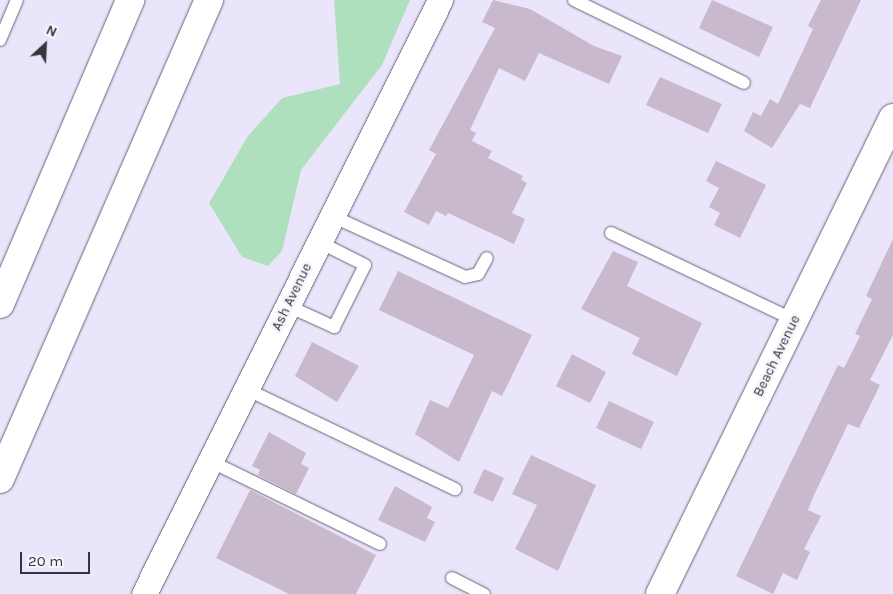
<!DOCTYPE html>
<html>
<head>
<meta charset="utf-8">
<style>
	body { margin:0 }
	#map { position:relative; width:893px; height:594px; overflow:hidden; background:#ebe5fb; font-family:Karla,sans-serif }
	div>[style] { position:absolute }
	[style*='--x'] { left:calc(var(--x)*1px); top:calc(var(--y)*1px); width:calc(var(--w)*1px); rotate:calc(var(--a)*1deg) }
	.green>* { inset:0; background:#afe0bd }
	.building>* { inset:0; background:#c8b9cc }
	.roads { filter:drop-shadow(0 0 1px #696377) drop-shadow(0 0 1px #696377) }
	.lane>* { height:12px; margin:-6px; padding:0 6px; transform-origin:6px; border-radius:6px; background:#fff }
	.street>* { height:25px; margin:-12.5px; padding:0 12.5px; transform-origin:12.5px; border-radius:12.5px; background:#fff }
	.secondary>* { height:28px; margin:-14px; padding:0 14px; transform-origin:14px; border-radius:14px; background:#fff }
	.highway>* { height:28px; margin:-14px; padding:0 14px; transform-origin:14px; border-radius:14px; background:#fff }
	span { translate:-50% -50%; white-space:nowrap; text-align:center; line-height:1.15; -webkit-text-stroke:5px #f7f4fe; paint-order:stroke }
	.street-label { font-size:14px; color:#37343d }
	.north { position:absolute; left:20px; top:20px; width:50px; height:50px; -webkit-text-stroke:4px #f7f4fe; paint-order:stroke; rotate:25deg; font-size:14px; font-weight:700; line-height:20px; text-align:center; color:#37343d }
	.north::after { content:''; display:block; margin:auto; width:18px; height:22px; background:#37343d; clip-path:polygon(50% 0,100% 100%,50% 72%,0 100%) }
	.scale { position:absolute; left:20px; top:552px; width:70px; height:22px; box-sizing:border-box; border:2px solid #37343d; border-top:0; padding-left:6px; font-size:15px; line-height:18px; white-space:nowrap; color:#37343d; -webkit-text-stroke:4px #f7f4fe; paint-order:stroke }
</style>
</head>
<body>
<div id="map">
	<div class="green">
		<div style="clip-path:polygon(334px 0,410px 0,382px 65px,301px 170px,282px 251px,268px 266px,242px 257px,209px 203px,248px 136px,282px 98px,340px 84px)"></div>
	</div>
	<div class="building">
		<div style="clip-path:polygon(493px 0,530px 9px,594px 46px,622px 56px,609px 84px,539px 53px,525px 81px,499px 68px,470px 130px,476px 133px,472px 141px,492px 151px,488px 158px,523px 176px,521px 180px,527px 183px,512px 213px,525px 219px,514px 244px,448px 213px,446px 216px,436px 211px,429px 225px,404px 212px,436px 154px,429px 150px,495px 28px,482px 22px)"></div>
		<div style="clip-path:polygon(712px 0,773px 27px,759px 57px,699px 28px)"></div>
		<div style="clip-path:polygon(821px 0,861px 0,810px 108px,800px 104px,772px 148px,744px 131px,753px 112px,761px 116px,770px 99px,778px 104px,813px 29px,808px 26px)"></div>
		<div style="clip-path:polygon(660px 77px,722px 104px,708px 133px,646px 105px)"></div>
		<div style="clip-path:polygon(716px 161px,766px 185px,740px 238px,714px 225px,720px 213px,709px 207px,719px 188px,706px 181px)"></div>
		<div style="clip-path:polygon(893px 239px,893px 335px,870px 380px,880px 385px,859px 428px,848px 424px,814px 495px,808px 510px,821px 516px,804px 549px,810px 552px,797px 580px,783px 573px,773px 594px,736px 576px,838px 365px,844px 368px,860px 336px,855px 334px,872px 299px,866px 296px)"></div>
		<div style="clip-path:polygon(613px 251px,638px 262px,627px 286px,702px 323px,677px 376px,632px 354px,640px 338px,581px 309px)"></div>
		<div style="clip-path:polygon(398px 271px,532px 335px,502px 396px,492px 391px,459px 462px,415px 434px,430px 400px,448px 408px,474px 355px,379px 310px)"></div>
		<div style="clip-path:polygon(312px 342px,359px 366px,337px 402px,295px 376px)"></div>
		<div style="clip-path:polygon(572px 354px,606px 372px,590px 403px,556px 386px)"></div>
		<div style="clip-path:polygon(609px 401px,654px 422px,641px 449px,596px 428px)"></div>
		<div style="clip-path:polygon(269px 432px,306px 453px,301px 464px,309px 468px,296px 494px,258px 475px,260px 470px,252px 466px)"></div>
		<div style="clip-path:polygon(531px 455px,596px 485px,558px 571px,515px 549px,537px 505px,512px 494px)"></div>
		<div style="clip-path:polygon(484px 469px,504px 478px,493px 502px,473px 493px)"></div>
		<div style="clip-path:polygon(395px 486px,432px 507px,427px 518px,435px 522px,425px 542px,378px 520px)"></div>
		<div style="clip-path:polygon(250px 490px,376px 555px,356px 594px,289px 594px,216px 558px)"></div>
	</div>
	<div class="roads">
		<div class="lane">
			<div style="--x:574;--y:0;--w:189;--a:26"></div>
			<div style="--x:0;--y:40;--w:43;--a:-67"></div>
			<div style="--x:332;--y:216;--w:146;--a:24.6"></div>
			<div style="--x:465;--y:277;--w:13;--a:-13"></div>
			<div style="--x:478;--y:274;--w:18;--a:-61"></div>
			<div style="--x:611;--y:233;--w:203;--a:25.4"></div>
			<div style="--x:288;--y:306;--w:51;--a:24.5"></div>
			<div style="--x:334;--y:327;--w:69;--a:-63.4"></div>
			<div style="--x:365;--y:265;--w:51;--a:-153.4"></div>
			<div style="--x:246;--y:389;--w:232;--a:25.6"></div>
			<div style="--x:210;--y:461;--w:189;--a:26"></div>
			<div style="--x:452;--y:578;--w:36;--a:27"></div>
		</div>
		<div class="street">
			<div style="--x:144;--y:594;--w:664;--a:-63.51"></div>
		</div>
		<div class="secondary">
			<div style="--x:660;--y:594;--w:530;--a:-63.92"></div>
		</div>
		<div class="highway">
			<div style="--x:0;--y:304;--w:331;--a:-66.8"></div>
			<div style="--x:0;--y:479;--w:523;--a:-66.43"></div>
		</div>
	</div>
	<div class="street-label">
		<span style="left:292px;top:297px;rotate:-64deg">Ash Avenue</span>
		<span style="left:777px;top:356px;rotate:-64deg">Beach Avenue</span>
	</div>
	<div class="north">N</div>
	<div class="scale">20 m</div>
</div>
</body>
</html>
